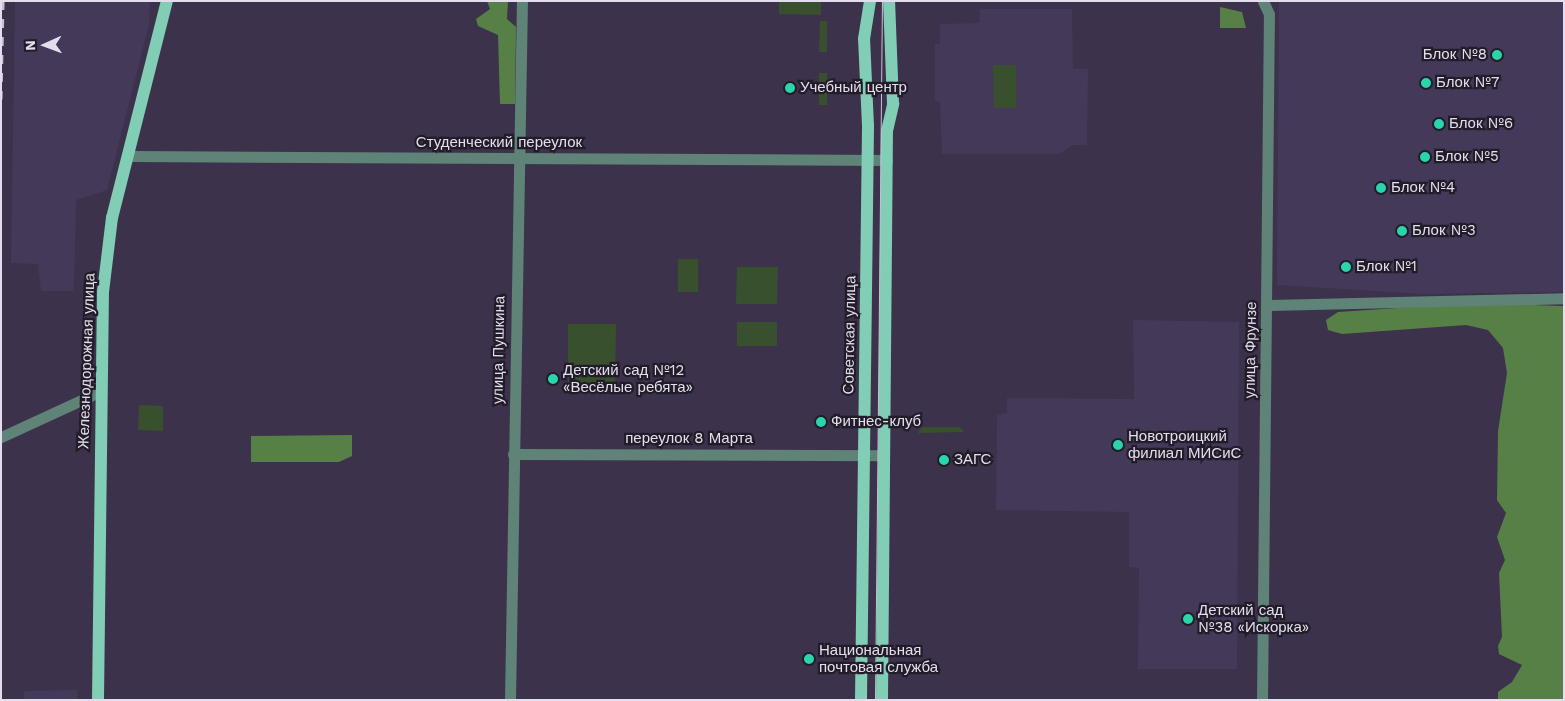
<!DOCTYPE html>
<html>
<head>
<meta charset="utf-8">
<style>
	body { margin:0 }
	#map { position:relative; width:1565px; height:701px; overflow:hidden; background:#3c324c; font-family:"Work Sans",sans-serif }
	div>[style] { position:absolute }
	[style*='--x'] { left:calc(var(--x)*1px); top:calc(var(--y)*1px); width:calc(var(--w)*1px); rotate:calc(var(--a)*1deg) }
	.built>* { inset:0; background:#45395a }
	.green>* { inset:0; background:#38502e }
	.forest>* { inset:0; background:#568045 }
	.minor>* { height:11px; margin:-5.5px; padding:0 5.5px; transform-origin:5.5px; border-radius:5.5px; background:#5f8377 }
	.major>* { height:12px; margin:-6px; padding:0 6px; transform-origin:6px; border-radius:6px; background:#81cdb5 }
	.tram>* { height:1px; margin:-0.5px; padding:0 0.5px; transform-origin:0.5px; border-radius:0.5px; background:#c7c1d3 }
	.rail>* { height:3px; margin-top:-1.5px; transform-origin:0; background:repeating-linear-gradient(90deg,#c7c1d3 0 9px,transparent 0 18px) }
	.dots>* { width:14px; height:14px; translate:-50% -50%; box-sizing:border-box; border:2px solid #211c28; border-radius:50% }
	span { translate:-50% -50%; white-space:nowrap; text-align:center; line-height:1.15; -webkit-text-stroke:4.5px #211c28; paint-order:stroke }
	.poi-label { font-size:15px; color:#e3ddee }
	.right { translate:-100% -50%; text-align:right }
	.left { translate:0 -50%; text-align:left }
	.street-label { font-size:15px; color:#e3ddee }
	.frame { position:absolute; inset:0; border:2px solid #e3ddee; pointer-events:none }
	.north { position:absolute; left:20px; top:20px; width:50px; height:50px; -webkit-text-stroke:4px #211c28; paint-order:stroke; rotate:268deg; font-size:14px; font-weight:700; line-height:20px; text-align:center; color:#e3ddee }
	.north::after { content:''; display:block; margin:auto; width:18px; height:22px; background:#e3ddee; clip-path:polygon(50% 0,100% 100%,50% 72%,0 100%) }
</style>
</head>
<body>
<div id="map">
	<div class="built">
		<div style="clip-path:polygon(15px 1px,150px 1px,149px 24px,107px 190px,76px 200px,74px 291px,41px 291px,38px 264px,11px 263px)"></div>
		<div style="clip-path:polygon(1279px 1px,1564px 1px,1564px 292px,1422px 294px,1277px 285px)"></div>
		<div style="clip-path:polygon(980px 9px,1072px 9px,1073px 69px,1088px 69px,1087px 145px,1072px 145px,1060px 154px,942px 154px,940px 102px,935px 101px,935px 44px,940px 44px,940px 24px,979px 23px)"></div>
		<div style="clip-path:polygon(1133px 320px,1239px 322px,1237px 669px,1138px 669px,1139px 568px,1129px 567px,1129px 512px,996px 510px,997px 415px,1007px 413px,1007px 398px,1134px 399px)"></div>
		<div style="clip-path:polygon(77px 690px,77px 700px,24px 700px,24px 691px)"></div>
	</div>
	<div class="green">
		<div style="clip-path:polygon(779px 1px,821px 1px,821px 15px,779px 14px)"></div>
		<div style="clip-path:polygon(820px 21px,827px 21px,827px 52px,819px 52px)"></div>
		<div style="clip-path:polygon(993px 65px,1016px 65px,1016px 108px,994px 108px)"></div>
		<div style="clip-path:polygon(819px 73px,827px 73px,827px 105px,819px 105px)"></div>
		<div style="clip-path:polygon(678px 259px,698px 259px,698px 292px,678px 292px)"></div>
		<div style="clip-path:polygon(737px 267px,778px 267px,777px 304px,736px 304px)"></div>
		<div style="clip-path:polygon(737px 322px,777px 322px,777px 346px,737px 346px)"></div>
		<div style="clip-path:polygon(568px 324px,616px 324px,615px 391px,568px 391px)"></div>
		<div style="clip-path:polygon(139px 405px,163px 406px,163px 431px,138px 430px)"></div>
		<div style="clip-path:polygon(922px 427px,960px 427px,964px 432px,918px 433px)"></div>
	</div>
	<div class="forest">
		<div style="clip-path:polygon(487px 1px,508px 1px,507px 19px,516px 27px,515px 104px,500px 104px,498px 35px,478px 26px,476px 19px,490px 9px)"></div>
		<div style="clip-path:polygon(1220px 7px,1242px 12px,1246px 28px,1220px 28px)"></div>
		<div style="clip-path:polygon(1473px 303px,1564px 306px,1564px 700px,1498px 700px,1498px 692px,1512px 682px,1522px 665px,1499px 654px,1498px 646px,1502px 637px,1499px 573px,1505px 560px,1497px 537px,1506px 513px,1497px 500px,1498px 431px,1507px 373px,1503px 348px,1488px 330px,1466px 325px,1342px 334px,1328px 330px,1326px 320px,1338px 312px)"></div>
		<div style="clip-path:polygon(352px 435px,352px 456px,339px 462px,251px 462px,251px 436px)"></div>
	</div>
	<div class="minor">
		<div style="--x:131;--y:156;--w:756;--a:0.3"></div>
		<div style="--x:1266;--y:305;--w:298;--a:-1.3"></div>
		<div style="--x:1;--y:437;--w:110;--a:-24.7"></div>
		<div style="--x:513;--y:454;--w:371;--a:0.2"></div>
		<div style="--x:510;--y:700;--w:699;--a:-89.02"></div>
		<div style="--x:1262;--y:700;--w:686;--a:-89.42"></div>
		<div style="--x:1269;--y:14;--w:14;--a:-115"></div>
	</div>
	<div class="major">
		<div style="--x:98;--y:700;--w:408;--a:-89.3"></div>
		<div style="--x:103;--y:292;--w:75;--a:-83.1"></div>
		<div style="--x:112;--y:218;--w:224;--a:-75.8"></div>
		<div style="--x:861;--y:700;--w:574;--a:-89.3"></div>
		<div style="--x:868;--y:126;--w:87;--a:-92.6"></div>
		<div style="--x:864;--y:39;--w:38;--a:-81"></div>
		<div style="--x:882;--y:700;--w:569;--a:-89.5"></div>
		<div style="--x:887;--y:131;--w:28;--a:-77"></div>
		<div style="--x:893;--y:104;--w:103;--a:-92.2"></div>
	</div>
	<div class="tram">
		<div style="--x:875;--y:700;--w:699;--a:-89.43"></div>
	</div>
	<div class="rail">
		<div style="--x:1;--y:99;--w:98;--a:-88.8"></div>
	</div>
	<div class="dots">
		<div style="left:1497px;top:55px;background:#29d5ac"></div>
		<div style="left:1426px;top:83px;background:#29d5ac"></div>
		<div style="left:790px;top:88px;background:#29d5ac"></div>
		<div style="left:1439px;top:124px;background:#29d5ac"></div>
		<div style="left:1425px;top:157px;background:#29d5ac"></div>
		<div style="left:1381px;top:188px;background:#29d5ac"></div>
		<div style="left:1402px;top:231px;background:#29d5ac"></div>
		<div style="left:1346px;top:267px;background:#29d5ac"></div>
		<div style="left:553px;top:379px;background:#29d5ac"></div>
		<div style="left:821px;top:422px;background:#29d5ac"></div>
		<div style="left:1118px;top:445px;background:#29d5ac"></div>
		<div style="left:944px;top:460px;background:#29d5ac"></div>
		<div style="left:1188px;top:619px;background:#29d5ac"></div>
		<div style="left:809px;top:659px;background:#29d5ac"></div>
	</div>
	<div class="poi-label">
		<span class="right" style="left:1487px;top:55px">Блок №8</span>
		<span class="left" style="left:1436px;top:83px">Блок №7</span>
		<span class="left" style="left:800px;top:88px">Учебный центр</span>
		<span class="left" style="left:1449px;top:124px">Блок №6</span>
		<span class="left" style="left:1435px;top:157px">Блок №5</span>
		<span class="left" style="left:1391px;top:188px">Блок №4</span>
		<span class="left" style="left:1412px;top:231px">Блок №3</span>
		<span class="left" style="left:1356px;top:267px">Блок №1</span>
		<span class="left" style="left:563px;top:379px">Детский сад №12<br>«Весёлые ребята»</span>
		<span class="left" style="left:831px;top:422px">Фитнес-клуб</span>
		<span class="left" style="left:1128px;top:445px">Новотроицкий<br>филиал МИСиС</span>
		<span class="left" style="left:954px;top:460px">ЗАГС</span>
		<span class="left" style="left:1198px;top:619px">Детский сад<br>№38 «Искорка»</span>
		<span class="left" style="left:819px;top:659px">Национальная<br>почтовая служба</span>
	</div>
	<div class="street-label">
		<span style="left:499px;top:143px">Студенческий переулок</span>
		<span style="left:850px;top:335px;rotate:-89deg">Советская улица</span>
		<span style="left:499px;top:350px;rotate:-89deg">улица Пушкина</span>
		<span style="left:1251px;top:350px;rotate:-89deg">улица Фрунзе</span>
		<span style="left:87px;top:361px;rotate:-88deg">Железнодорожная улица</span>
		<span style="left:689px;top:439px">переулок 8 Марта</span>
	</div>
	<div class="frame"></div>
	<div class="north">N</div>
</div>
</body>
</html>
